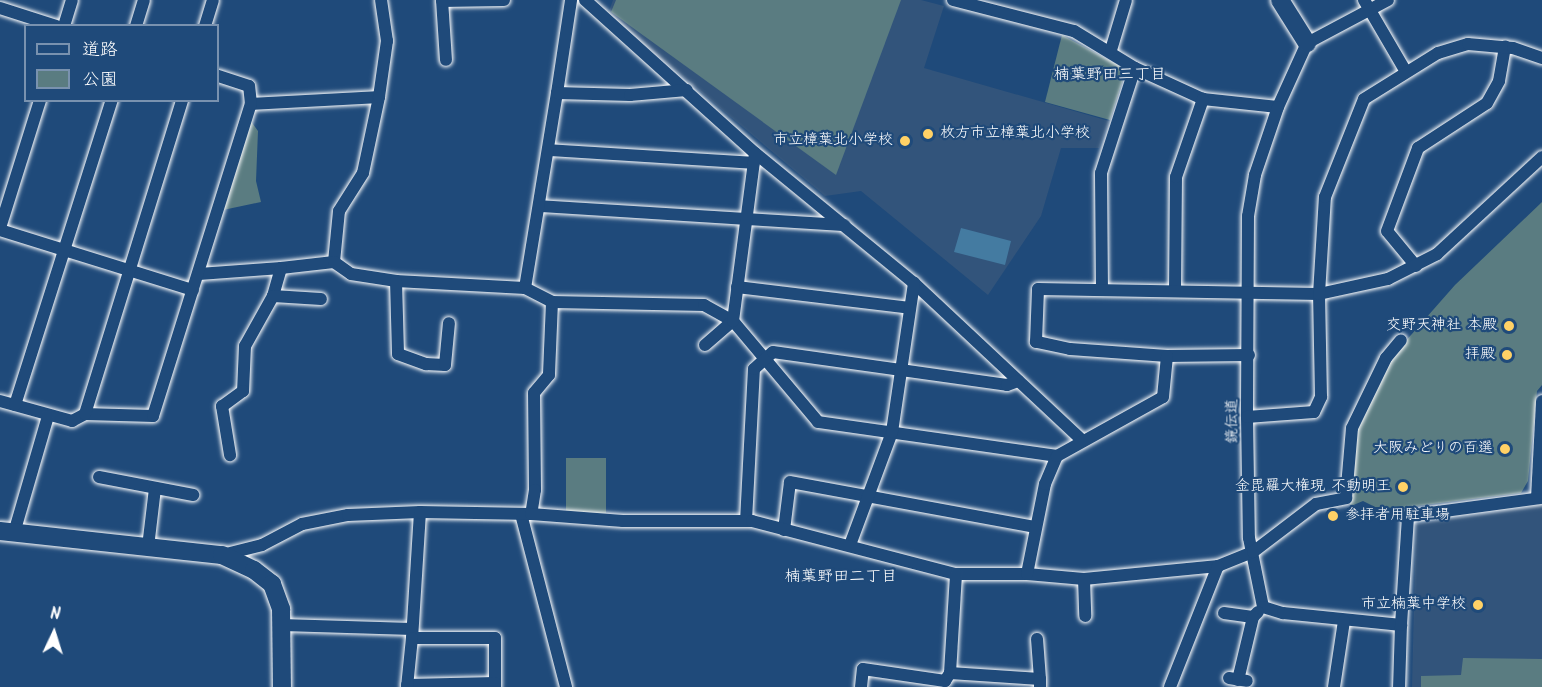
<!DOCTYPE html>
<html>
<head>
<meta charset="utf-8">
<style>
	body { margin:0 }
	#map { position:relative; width:1542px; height:687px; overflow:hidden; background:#1f4a7a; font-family:Kalam,"Klee One",sans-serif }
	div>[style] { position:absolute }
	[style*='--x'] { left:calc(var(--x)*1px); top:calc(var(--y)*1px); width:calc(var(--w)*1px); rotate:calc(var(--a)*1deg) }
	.built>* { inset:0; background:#32547b }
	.green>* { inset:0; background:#5a7c81 }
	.water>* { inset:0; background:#447ba1 }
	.roads { filter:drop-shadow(0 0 2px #fff) drop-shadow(0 0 2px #fff) }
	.street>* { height:12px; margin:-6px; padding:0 6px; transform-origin:6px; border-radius:6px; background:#1f4a7a }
	.secondary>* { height:18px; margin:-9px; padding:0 9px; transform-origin:9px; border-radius:9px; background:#1f4a7a }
	.dots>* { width:16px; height:16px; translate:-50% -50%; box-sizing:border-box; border:3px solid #1f4a7a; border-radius:50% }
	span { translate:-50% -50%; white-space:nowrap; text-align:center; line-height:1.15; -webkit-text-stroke:4.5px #1f4a7a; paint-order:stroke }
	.poi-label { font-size:15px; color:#fff }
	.left { translate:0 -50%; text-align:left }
	.right { translate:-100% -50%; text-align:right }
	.street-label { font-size:15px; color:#fff }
	.neighbourhood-label { font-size:16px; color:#fff }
	.legend { position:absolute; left:24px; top:24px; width:195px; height:78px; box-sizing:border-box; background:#1f4a7a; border:2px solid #7992af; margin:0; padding:8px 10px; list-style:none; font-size:18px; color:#fff }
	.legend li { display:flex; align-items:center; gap:12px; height:30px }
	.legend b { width:30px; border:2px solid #7992af }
	.north { position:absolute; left:24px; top:603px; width:60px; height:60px; -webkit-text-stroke:4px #1f4a7a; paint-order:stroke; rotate:4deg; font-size:16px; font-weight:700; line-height:24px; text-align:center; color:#fff }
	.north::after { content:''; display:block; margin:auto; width:21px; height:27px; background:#fff; clip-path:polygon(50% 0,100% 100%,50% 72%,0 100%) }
</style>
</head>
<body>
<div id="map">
	<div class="built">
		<div style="clip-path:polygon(613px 0,921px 0,944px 6px,924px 68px,1109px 121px,1099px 148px,1061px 148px,1041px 216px,988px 295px,861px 191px,825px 196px,608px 14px)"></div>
		<div style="clip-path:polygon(1542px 505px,1542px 687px,1412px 687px,1416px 524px)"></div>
	</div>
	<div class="green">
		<div style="clip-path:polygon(616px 0,901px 0,836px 175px,611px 12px)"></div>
		<div style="clip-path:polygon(1062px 35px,1118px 65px,1125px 73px,1110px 120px,1045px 102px)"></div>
		<div style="clip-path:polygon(250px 120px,258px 131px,256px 181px,261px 202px,223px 210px)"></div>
		<div style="clip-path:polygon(1542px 202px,1542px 385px,1537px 391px,1528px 481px,1521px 493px,1400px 508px,1375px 507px,1363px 501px,1351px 506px,1347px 496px,1355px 429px,1389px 360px,1455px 285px)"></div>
		<div style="clip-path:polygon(566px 458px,606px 458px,606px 513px,566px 513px)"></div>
		<div style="clip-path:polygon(1463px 658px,1542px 659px,1542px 687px,1421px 687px,1421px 676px,1461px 675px)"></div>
	</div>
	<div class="water">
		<div style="clip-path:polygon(961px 228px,1011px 241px,1005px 265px,954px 252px)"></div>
	</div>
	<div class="roads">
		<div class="street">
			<div style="--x:442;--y:0;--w:60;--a:86.2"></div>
			<div style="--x:585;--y:0;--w:229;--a:42"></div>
			<div style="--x:755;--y:153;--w:205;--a:39.3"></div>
			<div style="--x:914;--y:283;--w:231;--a:43.1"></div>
			<div style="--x:953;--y:0;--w:125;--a:14.4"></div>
			<div style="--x:1074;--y:31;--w:71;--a:31.2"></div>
			<div style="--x:1135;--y:68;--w:75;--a:24.5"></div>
			<div style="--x:1203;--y:99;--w:75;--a:6.1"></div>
			<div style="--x:1364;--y:0;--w:83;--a:59.7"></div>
			<div style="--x:1388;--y:0;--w:92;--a:152"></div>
			<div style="--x:1307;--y:43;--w:70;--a:114.4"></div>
			<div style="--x:1278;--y:107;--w:72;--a:108.7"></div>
			<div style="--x:1255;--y:175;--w:42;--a:99.7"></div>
			<div style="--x:1248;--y:216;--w:201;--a:90.3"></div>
			<div style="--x:1247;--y:417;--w:121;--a:89.1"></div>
			<div style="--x:1249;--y:538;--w:70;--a:78.5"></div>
			<div style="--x:1263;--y:607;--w:21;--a:17"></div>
			<div style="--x:1283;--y:613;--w:119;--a:5.8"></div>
			<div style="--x:1401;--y:625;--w:62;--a:91.8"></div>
			<div style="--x:442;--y:1;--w:62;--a:-0.9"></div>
			<div style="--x:0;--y:8;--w:59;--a:17.8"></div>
			<div style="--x:64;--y:26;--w:27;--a:-73"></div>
			<div style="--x:136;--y:26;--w:27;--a:-73"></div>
			<div style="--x:205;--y:26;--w:27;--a:-73"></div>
			<div style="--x:1111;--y:50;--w:52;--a:-73.3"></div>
			<div style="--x:557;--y:93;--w:94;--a:-81.4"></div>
			<div style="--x:251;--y:104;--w:128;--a:-3.1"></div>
			<div style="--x:548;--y:150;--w:206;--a:3.6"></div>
			<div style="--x:539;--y:206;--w:306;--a:3.6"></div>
			<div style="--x:0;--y:228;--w:134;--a:-72.6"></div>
			<div style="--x:0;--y:230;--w:202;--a:17.3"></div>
			<div style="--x:334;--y:262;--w:51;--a:-84.4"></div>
			<div style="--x:339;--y:211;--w:45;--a:-57.7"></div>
			<div style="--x:363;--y:173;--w:78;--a:-78.1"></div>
			<div style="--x:379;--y:97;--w:57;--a:-81.9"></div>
			<div style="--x:387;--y:41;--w:41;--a:-98.3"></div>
			<div style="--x:1416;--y:266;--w:45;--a:-129.6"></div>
			<div style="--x:1387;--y:231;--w:89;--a:-69.5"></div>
			<div style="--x:1418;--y:148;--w:82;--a:-33.1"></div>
			<div style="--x:1487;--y:103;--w:25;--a:-61"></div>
			<div style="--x:1499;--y:81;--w:35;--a:-80"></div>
			<div style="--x:281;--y:268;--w:53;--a:-6.5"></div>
			<div style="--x:334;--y:262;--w:21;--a:35"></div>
			<div style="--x:351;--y:274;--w:46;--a:8.8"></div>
			<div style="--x:396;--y:281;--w:129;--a:3.1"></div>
			<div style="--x:525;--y:288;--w:30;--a:27"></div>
			<div style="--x:552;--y:302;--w:73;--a:92.4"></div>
			<div style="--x:549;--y:375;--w:23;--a:130"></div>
			<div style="--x:534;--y:393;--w:97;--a:89.4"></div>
			<div style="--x:535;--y:490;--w:24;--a:99"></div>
			<div style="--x:199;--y:274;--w:82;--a:-4.2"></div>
			<div style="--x:281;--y:268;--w:29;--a:106"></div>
			<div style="--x:273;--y:296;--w:57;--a:119.2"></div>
			<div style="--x:245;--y:346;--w:45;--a:92.5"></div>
			<div style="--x:243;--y:391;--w:26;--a:144"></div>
			<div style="--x:222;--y:406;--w:50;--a:80.7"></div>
			<div style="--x:396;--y:281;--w:73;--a:88.4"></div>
			<div style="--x:398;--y:354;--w:30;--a:20"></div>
			<div style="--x:426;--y:364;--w:19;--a:3"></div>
			<div style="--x:445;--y:365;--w:42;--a:-84.6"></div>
			<div style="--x:737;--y:287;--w:174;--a:6.9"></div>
			<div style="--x:525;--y:288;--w:198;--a:-80.7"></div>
			<div style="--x:557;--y:93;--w:73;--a:1.6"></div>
			<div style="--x:630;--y:95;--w:57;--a:-5"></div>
			<div style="--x:1102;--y:290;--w:117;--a:-90.5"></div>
			<div style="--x:1101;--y:173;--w:110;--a:-72.1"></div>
			<div style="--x:1175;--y:291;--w:114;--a:-89.5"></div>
			<div style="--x:1176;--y:177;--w:83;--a:-70.9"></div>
			<div style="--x:273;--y:296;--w:48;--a:3.6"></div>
			<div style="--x:552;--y:302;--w:152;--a:1.1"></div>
			<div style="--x:704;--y:305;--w:33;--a:29"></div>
			<div style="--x:733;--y:321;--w:132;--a:49.9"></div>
			<div style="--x:818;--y:422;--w:241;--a:8.1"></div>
			<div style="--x:705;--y:345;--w:37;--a:-41"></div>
			<div style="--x:733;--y:321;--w:169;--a:-82.5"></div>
			<div style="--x:1249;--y:355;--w:82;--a:179.3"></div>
			<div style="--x:1167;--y:356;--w:97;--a:-175.9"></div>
			<div style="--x:1070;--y:349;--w:35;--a:-168"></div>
			<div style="--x:1036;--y:342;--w:53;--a:-87.8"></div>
			<div style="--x:1038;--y:289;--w:281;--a:1"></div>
			<div style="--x:1319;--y:294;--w:71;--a:-12.3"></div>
			<div style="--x:1388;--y:279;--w:55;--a:-27"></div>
			<div style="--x:1437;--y:254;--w:143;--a:-42.7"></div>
			<div style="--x:0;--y:401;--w:75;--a:15.5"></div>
			<div style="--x:72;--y:421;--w:15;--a:-28"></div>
			<div style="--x:85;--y:414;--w:68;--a:1.7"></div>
			<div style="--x:153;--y:416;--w:327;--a:-72.6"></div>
			<div style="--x:251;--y:104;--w:18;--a:-96"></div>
			<div style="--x:249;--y:86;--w:33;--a:-162"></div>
			<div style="--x:15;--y:405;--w:320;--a:-72.4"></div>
			<div style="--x:85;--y:414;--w:329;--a:-72.8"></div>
			<div style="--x:1247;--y:417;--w:67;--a:-4.3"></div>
			<div style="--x:1314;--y:412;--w:17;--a:-65"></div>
			<div style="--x:1321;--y:397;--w:103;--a:-91.1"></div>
			<div style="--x:1319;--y:294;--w:97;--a:-86.5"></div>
			<div style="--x:1325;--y:197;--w:105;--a:-68.3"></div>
			<div style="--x:1364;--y:99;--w:87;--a:-31.9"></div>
			<div style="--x:1438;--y:53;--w:31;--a:-17"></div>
			<div style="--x:1468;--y:44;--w:45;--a:5.1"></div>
			<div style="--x:1513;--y:48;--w:31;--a:19"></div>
			<div style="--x:99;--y:477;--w:96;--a:10.8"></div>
			<div style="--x:1537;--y:498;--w:97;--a:-87"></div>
			<div style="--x:420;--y:512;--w:126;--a:93.6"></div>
			<div style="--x:412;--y:638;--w:83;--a:0"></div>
			<div style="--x:495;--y:638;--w:49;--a:90"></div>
			<div style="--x:521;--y:514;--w:179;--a:75.4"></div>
			<div style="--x:746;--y:521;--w:152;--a:-87"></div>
			<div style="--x:754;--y:369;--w:25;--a:-42"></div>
			<div style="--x:773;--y:352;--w:236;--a:8"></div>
			<div style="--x:1007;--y:385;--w:12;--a:-20"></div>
			<div style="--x:784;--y:530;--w:48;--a:-82.9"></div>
			<div style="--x:790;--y:482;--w:248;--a:10.4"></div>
			<div style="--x:14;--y:533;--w:122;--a:-73.8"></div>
			<div style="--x:850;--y:545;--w:121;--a:-69.6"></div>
			<div style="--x:892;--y:432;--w:151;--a:-81.6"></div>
			<div style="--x:148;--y:547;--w:59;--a:-83.2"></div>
			<div style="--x:222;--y:555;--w:41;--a:-14"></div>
			<div style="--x:262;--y:545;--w:45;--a:-27.7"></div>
			<div style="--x:302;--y:524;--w:47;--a:-11.1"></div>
			<div style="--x:348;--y:515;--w:72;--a:-2.4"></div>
			<div style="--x:420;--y:512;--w:111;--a:1"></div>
			<div style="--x:531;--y:514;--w:92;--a:4.4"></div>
			<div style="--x:623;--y:521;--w:129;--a:0"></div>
			<div style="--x:752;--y:521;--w:211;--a:14.6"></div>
			<div style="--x:956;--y:574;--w:71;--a:0"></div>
			<div style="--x:1027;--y:574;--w:57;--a:5"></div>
			<div style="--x:1084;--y:579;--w:135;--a:-5.5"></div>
			<div style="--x:1218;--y:566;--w:38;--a:-22"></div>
			<div style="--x:1253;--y:552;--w:79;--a:-37.3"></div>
			<div style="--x:1316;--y:504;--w:31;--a:-11"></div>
			<div style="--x:1346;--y:498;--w:70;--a:-85.1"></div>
			<div style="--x:1352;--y:428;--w:78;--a:-64.1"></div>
			<div style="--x:1386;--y:358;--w:23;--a:-50"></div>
			<div style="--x:1027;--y:574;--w:92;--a:-78.7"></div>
			<div style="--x:1045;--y:484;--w:30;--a:-67"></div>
			<div style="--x:1057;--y:456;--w:121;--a:-29.1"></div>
			<div style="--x:1163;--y:397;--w:41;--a:-84.4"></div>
			<div style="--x:1084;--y:579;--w:37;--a:88"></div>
			<div style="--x:1224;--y:613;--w:29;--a:8"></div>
			<div style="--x:1253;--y:617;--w:7;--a:-45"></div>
			<div style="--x:282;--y:625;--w:130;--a:1.8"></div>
			<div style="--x:1401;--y:625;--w:109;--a:-86.3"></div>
			<div style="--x:1408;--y:516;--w:135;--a:-7.7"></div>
			<div style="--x:1037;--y:639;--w:40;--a:85.7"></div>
			<div style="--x:950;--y:673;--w:99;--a:-86.5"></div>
			<div style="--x:1229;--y:678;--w:18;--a:9"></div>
			<div style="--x:1238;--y:680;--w:65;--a:-76.6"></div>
			<div style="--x:407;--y:685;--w:88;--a:-1.3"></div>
			<div style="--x:407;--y:687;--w:49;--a:-84.2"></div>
			<div style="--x:861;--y:687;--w:18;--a:-84"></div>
			<div style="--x:863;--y:669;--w:83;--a:8.3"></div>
			<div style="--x:945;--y:681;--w:9;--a:-58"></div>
			<div style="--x:950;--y:673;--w:90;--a:3.8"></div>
			<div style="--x:1040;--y:679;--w:8;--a:90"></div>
			<div style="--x:1170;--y:687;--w:130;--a:-68.4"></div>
			<div style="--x:1334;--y:687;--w:67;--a:-81.4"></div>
		</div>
		<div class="secondary">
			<div style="--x:1280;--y:0;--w:51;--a:57.9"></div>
			<div style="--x:0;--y:531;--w:223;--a:6.2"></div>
			<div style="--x:222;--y:555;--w:35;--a:25"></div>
			<div style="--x:254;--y:570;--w:23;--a:38"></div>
			<div style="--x:272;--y:584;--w:27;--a:70"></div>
			<div style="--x:281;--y:609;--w:78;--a:89.3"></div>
		</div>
	</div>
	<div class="dots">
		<div style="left:928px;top:134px;background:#ffd166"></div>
		<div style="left:905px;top:141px;background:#ffd166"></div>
		<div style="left:1509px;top:326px;background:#ffd166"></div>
		<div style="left:1507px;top:355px;background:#ffd166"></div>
		<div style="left:1505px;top:449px;background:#ffd166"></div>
		<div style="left:1403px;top:487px;background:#ffd166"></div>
		<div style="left:1333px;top:516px;background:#ffd166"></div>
		<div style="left:1478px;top:605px;background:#ffd166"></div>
	</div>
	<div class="poi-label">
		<span class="left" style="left:940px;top:134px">枚方市立樟葉北小学校</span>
		<span class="right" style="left:893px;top:141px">市立樟葉北小学校</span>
		<span class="right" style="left:1497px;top:326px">交野天神社 本殿</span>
		<span class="right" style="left:1495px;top:355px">拝殿</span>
		<span class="right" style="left:1493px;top:449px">大阪みどりの百選</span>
		<span class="right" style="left:1391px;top:487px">金毘羅大権現 不動明王</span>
		<span class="left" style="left:1345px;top:516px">参拝者用駐車場</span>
		<span class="right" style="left:1466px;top:605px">市立楠葉中学校</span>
	</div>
	<div class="street-label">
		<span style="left:1233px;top:421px;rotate:-90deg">鏡伝道</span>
	</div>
	<div class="neighbourhood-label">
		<span style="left:1110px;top:75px">楠葉野田三丁目</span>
		<span style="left:841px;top:577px">楠葉野田二丁目</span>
	</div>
	<ul class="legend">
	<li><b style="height:8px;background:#1f4a7a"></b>道路</li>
	<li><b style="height:16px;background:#5a7c81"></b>公園</li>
	</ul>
	<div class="north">N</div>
</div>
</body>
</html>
